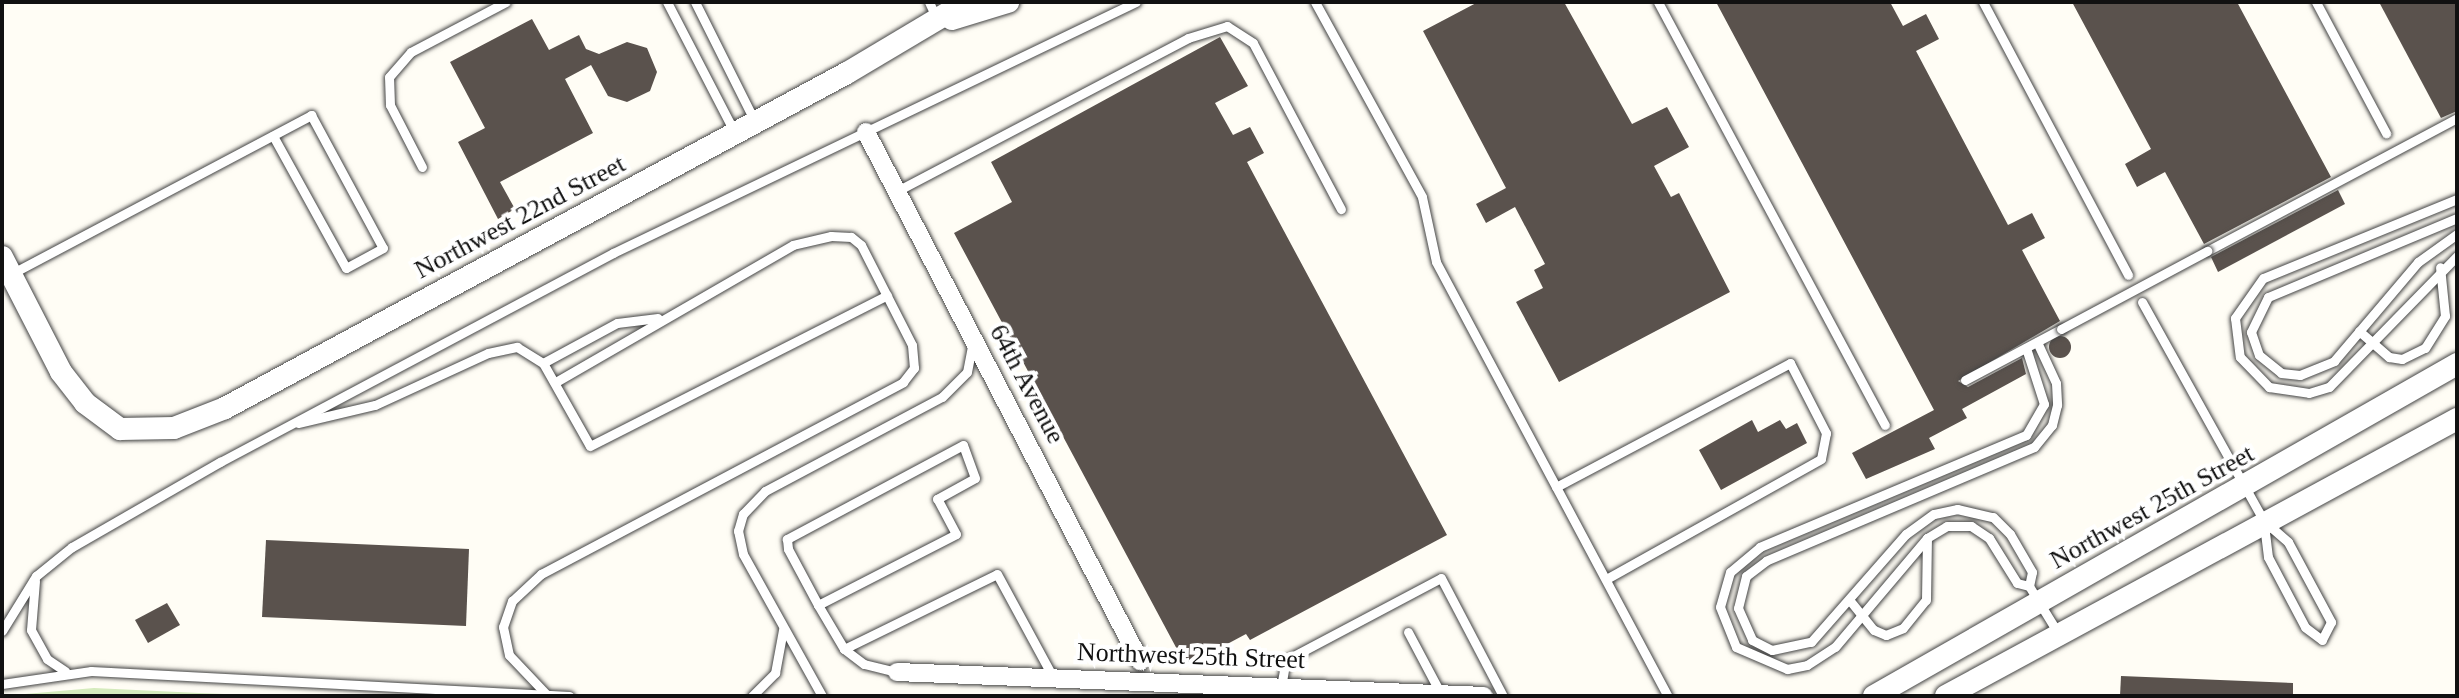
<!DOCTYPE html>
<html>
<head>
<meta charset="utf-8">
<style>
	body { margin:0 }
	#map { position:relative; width:2459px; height:698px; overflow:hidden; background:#fffdf5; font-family:Georgia,serif }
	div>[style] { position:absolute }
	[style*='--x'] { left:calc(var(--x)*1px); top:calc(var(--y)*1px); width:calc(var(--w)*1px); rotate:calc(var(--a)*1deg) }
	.green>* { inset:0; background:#d5ebbd }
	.building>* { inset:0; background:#5a524d }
	.round { border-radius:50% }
	.roads { filter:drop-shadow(0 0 2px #444) drop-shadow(0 0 2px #444) }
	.service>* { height:9px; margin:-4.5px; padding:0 4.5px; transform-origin:4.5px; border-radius:4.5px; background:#fff }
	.minor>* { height:18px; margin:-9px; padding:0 9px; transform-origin:9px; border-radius:9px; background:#fff }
	.tertiary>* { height:22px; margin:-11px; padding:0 11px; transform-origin:11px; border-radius:11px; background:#fff }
	.bridges { filter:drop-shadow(0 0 2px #444) drop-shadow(0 0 2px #444) }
	.service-bridge>* { height:9px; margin:-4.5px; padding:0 4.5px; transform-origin:4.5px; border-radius:4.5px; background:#fff }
	span { translate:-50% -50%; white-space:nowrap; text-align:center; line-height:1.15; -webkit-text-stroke:8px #fff; paint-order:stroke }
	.street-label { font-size:26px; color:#111 }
	.frame { position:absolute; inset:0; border:4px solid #111; pointer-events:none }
</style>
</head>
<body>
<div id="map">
	<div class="green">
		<div style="clip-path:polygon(94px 688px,199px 693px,275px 696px,2px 696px)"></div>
	</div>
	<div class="building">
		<div style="clip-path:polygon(1478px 2px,1564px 2px,1632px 124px,1667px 107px,1689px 147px,1654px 166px,1671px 197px,1679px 193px,1730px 292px,1559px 382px,1516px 302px,1543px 288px,1534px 270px,1545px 264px,1515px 207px,1486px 223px,1476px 204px,1506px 188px,1423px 31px)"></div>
		<div style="clip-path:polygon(1716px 2px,1890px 2px,1903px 26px,1926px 14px,1939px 39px,1916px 51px,2008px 225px,2032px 213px,2045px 238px,2022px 250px,2060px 321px,1958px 381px,1968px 387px,2022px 358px,2026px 374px,1962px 409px,1967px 418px,1929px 438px,1935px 449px,1866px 479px,1852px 453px,1934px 410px)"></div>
		<div style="clip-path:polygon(2072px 2px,2237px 2px,2331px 177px,2204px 244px,2165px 172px,2137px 187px,2125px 164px,2151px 149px)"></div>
		<div style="clip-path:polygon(2379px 2px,2457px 2px,2457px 111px,2441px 118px)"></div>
		<div style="clip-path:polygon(532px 19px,549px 50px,579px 35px,586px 49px,599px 54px,627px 42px,647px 48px,657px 72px,650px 91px,627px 102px,608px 96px,591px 65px,565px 79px,593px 133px,500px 182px,515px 209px,498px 219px,458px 142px,485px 128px,450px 62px)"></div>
		<div style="clip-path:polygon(1220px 37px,1248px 86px,1215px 103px,1233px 135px,1250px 127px,1264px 153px,1247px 162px,1447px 535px,1250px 640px,1246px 634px,1186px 666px,954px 233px,1012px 202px,991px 162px)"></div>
		<div style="clip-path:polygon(2338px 190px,2345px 204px,2218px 272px,2211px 257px)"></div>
		<div class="round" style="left:2049px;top:336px;width:22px;height:22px"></div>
		<div style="clip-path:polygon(1752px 420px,1758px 432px,1780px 420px,1786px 429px,1797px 423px,1807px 443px,1721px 490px,1699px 450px)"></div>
		<div style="clip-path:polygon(266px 540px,469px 549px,466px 626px,262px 617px)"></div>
		<div style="clip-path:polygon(167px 603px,180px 625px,148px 643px,135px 620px)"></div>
		<div style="clip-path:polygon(2121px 676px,2293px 683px,2293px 696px,2120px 696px)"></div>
	</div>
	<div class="roads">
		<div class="service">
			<div style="--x:667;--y:2;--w:148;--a:62.6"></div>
			<div style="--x:695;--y:2;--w:134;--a:63.4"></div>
			<div style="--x:929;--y:2;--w:19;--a:65"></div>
			<div style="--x:1315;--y:2;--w:222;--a:61.2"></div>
			<div style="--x:1422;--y:197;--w:66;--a:77.8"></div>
			<div style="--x:1436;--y:262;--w:492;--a:61.9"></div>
			<div style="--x:1658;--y:2;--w:480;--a:61.8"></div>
			<div style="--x:1983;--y:2;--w:309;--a:62"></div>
			<div style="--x:2316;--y:2;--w:149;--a:61.9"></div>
			<div style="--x:422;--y:167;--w:70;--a:-117.3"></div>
			<div style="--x:390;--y:105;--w:28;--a:-92"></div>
			<div style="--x:389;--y:77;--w:33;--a:-49"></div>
			<div style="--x:411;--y:52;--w:107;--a:-27.8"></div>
			<div style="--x:897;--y:191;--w:329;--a:-27.7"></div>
			<div style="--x:1188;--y:38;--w:41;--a:-17.1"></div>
			<div style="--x:1227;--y:26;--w:31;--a:33"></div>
			<div style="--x:1253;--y:43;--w:188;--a:62.1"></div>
			<div style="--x:2457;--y:199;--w:209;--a:157.8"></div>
			<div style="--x:2263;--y:278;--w:49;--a:125"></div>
			<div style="--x:2235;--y:318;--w:39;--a:83"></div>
			<div style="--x:2240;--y:357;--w:42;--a:46"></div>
			<div style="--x:2269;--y:387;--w:40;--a:8.5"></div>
			<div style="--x:2309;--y:393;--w:21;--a:-17"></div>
			<div style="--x:2329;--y:387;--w:183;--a:-45.7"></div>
			<div style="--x:2457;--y:218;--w:205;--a:157.3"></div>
			<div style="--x:2268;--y:297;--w:39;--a:116"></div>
			<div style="--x:2251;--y:332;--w:24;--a:71"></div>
			<div style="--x:2259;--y:355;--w:28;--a:39"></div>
			<div style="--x:2281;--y:373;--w:19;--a:6"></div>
			<div style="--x:2300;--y:375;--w:37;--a:-22"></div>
			<div style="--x:2334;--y:361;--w:130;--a:-49.7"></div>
			<div style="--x:2418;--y:262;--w:48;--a:-35.7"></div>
			<div style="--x:2207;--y:251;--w:283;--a:-28"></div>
			<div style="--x:11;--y:274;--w:340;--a:-27.9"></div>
			<div style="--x:311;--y:115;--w:151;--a:61.6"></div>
			<div style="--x:383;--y:248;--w:42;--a:151.6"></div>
			<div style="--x:346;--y:268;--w:151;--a:-118.9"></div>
			<div style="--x:2142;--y:302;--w:251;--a:60.9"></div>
			<div style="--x:2264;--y:521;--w:32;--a:41"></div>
			<div style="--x:2288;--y:542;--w:91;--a:61.7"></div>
			<div style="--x:2331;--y:622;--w:20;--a:117"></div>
			<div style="--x:2322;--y:640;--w:21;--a:-143"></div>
			<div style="--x:2305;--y:627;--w:79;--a:-117.9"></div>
			<div style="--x:2268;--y:557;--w:33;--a:-97"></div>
			<div style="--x:2359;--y:331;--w:40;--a:41"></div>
			<div style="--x:2389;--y:357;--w:13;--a:9"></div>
			<div style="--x:2402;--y:359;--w:25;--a:-26"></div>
			<div style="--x:2425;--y:348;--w:38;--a:-58"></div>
			<div style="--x:2445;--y:316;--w:49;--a:-95.8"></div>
			<div style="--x:2037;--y:342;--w:45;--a:65.1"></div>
			<div style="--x:2056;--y:383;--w:22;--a:87"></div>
			<div style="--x:2057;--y:405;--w:21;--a:104"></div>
			<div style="--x:2052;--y:425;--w:28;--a:129"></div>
			<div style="--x:2034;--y:447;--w:291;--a:157"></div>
			<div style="--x:1766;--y:561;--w:25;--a:143"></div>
			<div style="--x:1746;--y:576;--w:33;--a:104"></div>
			<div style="--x:1738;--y:608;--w:35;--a:66"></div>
			<div style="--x:1752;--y:640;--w:22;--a:27"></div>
			<div style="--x:1772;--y:650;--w:40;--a:-12"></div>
			<div style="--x:1811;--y:642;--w:144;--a:-48.7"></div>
			<div style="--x:1906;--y:534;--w:34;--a:-36"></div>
			<div style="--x:1934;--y:514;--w:24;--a:-12"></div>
			<div style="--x:1957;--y:509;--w:37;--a:13"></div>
			<div style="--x:1993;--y:517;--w:24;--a:45"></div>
			<div style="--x:2010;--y:534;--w:44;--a:59.9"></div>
			<div style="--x:2032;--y:572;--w:14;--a:102"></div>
			<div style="--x:2029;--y:586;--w:55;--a:58.3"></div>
			<div style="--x:2026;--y:348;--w:59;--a:72.2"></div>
			<div style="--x:2044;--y:404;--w:36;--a:120"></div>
			<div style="--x:2026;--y:435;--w:289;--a:157.2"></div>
			<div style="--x:1760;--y:547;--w:39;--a:140"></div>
			<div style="--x:1730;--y:572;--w:36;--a:106"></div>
			<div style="--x:1720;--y:607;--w:43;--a:68.2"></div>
			<div style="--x:1736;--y:647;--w:56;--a:23.3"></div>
			<div style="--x:1787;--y:669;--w:20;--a:-11"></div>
			<div style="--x:1807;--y:665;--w:33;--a:-33"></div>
			<div style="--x:1835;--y:647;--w:143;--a:-49.8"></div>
			<div style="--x:1927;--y:538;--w:23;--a:-31"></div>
			<div style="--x:1947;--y:526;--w:24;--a:0"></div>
			<div style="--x:1971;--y:526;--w:22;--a:34"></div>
			<div style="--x:1989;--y:538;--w:53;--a:58.1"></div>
			<div style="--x:2017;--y:583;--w:12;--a:14"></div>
			<div style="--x:543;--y:363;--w:84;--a:-28.4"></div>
			<div style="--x:617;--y:323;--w:41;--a:-7"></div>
			<div style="--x:1965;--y:380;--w:109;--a:-28"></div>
			<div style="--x:298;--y:423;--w:79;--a:-13.2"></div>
			<div style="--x:375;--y:405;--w:124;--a:-24.7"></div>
			<div style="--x:488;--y:353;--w:30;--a:-12"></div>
			<div style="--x:517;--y:347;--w:31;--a:32"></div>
			<div style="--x:543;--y:363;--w:95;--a:60.5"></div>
			<div style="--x:590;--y:446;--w:333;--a:-26.9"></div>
			<div style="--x:1556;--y:487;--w:265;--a:-27.9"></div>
			<div style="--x:1790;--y:363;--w:79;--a:62.8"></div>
			<div style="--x:1826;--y:433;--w:26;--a:101"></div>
			<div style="--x:1821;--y:459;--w:246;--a:150.8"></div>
			<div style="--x:35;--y:581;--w:49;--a:94.7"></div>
			<div style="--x:31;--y:630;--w:33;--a:61"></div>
			<div style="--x:47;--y:659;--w:22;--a:34"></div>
			<div style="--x:1851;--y:602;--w:36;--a:51"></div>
			<div style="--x:1874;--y:630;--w:13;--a:23"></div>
			<div style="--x:1886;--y:635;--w:18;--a:-22"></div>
			<div style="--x:1903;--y:628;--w:36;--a:-51"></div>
			<div style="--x:1926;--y:600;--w:62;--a:-89.1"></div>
			<div style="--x:818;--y:605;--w:155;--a:-27.2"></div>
			<div style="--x:956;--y:534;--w:40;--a:-118"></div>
			<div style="--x:937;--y:499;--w:43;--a:-28.9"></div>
			<div style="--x:975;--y:478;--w:35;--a:-110"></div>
			<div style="--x:963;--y:445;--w:200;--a:151.9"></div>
			<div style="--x:787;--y:539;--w:10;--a:84"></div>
			<div style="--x:788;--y:549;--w:64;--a:61.8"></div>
			<div style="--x:818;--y:605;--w:51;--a:59.4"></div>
			<div style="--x:844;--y:649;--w:25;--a:37"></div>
			<div style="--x:864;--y:664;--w:34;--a:14"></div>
			<div style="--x:2;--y:631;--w:65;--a:-58.3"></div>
			<div style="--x:36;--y:576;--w:46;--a:-38.9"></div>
			<div style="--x:72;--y:547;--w:171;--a:-29.9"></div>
			<div style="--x:220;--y:462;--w:445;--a:-28"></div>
			<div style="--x:613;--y:253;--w:580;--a:-25.64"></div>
			<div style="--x:1408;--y:632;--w:70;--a:62"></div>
			<div style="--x:844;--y:649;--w:170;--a:-26.1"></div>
			<div style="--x:997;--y:574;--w:117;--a:61.5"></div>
			<div style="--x:2;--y:684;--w:90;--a:-8.3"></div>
			<div style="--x:91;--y:671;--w:479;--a:3"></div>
			<div style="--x:1281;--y:687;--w:27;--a:-80"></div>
			<div style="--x:1286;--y:660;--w:175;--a:-27.9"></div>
			<div style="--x:1441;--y:578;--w:133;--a:62.3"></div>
			<div style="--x:547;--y:695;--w:55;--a:-133.5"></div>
			<div style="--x:509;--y:655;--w:29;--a:-102"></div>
			<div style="--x:503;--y:627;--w:28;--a:-71"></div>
			<div style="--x:512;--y:601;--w:40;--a:-43"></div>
			<div style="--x:541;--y:574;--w:410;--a:-27.9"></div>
			<div style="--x:903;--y:382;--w:18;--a:-52"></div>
			<div style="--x:914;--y:368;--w:23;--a:-95"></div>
			<div style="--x:912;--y:345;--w:112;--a:-117"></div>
			<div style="--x:861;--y:245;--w:13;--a:-141"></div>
			<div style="--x:851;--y:237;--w:20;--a:-177"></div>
			<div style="--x:831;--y:236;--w:39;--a:167"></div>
			<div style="--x:793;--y:245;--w:274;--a:150"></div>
			<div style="--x:752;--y:696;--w:33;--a:-45"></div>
			<div style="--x:775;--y:673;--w:44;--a:-79.5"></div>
			<div style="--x:822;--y:696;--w:162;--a:-119.1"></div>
			<div style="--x:743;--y:554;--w:24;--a:-102"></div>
			<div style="--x:738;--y:531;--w:18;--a:-74"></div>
			<div style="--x:743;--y:514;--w:32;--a:-46"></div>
			<div style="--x:765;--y:491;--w:200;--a:-28"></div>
			<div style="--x:942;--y:397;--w:35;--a:-45"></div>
			<div style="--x:967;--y:372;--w:25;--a:-79"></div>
		</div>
		<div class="minor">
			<div style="--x:866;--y:132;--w:596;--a:62.62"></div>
			<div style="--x:897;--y:672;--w:587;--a:2.34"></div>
		</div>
		<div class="tertiary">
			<div style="--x:952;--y:19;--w:59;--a:-16.9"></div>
			<div style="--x:2;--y:257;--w:129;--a:62.8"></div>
			<div style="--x:61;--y:372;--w:39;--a:52"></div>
			<div style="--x:85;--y:403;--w:44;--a:36.6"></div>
			<div style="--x:120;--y:429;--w:54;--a:-1.1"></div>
			<div style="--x:174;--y:428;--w:55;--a:-21.4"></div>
			<div style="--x:225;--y:408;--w:706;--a:-28.31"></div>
			<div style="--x:847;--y:73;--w:139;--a:-30.8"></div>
			<div style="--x:1874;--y:696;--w:671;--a:-29.66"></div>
			<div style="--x:1946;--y:696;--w:581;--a:-28.46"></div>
		</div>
	</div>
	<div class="bridges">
		<div class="service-bridge">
			<div style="--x:2061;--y:329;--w:166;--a:-28.1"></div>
		</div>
	</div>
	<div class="street-label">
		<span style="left:520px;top:217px;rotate:-28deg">Northwest 22nd Street</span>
		<span style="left:1027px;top:384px;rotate:62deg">64th Avenue</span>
		<span style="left:2152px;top:507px;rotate:-29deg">Northwest 25th Street</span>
		<span style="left:1191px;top:656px;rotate:2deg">Northwest 25th Street</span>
	</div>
	<div class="frame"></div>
</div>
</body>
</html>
